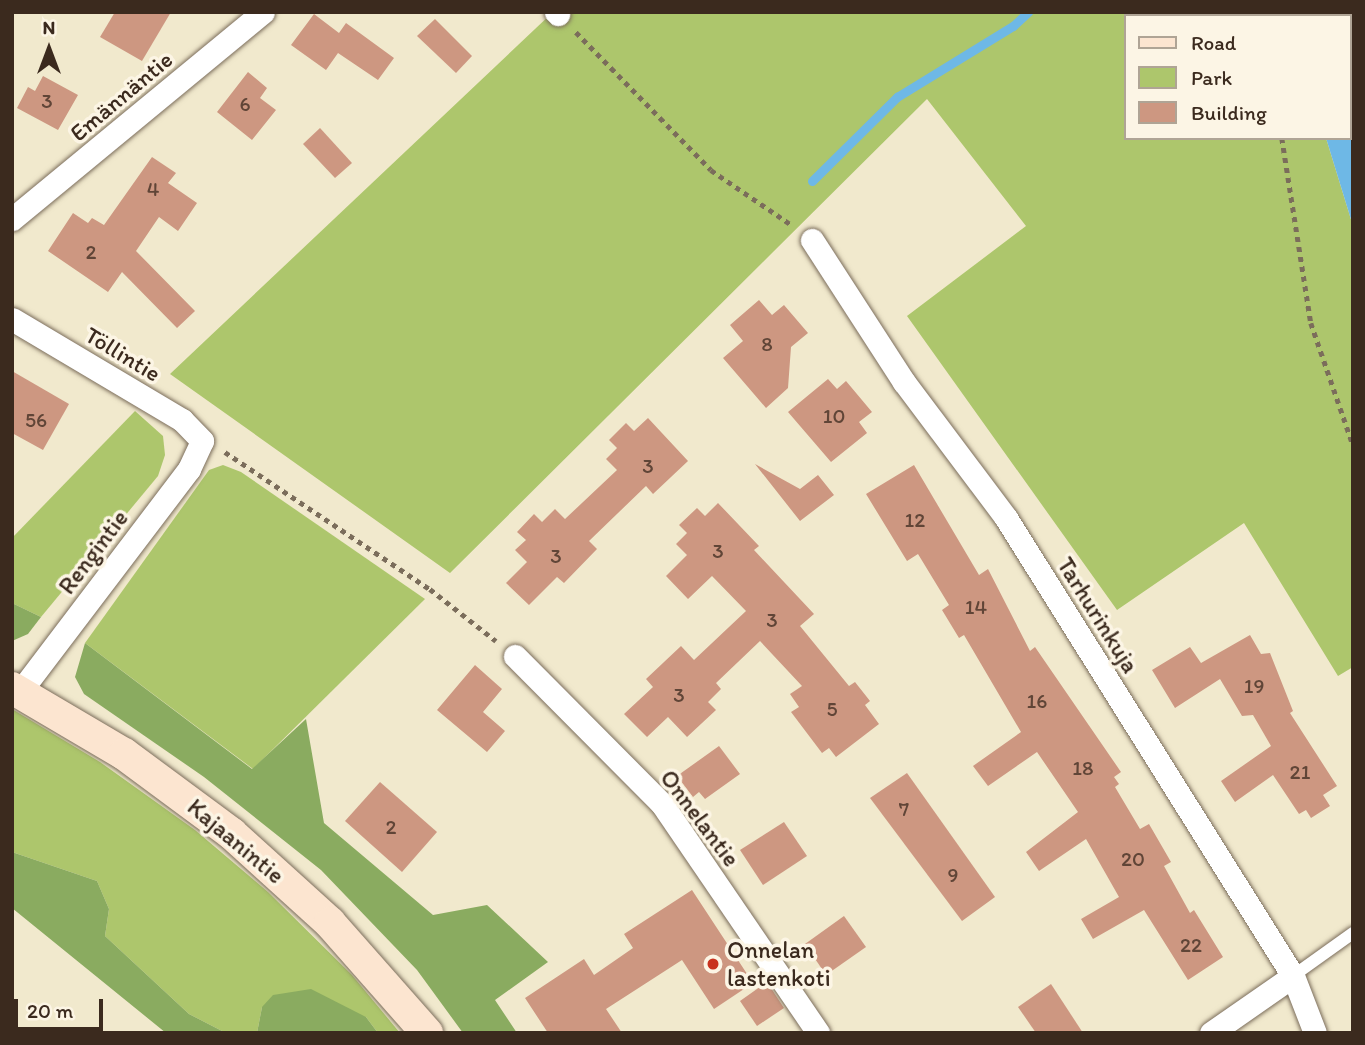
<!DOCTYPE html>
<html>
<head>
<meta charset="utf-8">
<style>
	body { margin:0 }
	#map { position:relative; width:1365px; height:1045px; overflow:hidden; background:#f1e9cd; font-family:Itim,sans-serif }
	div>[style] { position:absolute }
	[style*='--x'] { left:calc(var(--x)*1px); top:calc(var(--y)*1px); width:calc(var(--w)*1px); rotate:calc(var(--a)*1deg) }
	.green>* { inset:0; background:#adc66c }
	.forest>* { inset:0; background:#8aab60 }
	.water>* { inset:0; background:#6eb8e6 }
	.stream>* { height:9px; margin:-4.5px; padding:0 4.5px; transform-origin:4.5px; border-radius:4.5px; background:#6eb8e6 }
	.building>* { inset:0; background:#cd9781 }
	.path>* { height:4.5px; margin-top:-2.25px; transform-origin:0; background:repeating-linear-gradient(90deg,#7b6d5b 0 5px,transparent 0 10px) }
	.roads { filter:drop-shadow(0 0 2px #7b6d5b) drop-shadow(0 0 2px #7b6d5b) }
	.service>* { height:12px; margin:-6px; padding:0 6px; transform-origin:6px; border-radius:6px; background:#fff }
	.minor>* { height:23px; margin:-11.5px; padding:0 11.5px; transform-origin:11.5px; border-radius:11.5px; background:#fff }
	.secondary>* { height:32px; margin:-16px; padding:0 16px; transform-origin:16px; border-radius:16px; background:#fce5d0 }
	.dots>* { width:19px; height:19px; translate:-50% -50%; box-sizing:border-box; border:4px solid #fcf5e5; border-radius:50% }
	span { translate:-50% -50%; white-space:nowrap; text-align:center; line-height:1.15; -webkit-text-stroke:7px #fcf5e5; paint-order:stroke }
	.number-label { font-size:21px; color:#604537 }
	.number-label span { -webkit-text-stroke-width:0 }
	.street-label { font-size:24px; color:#3b2a1e }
	.poi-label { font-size:24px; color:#3b2a1e }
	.left { translate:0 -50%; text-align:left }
	.frame { position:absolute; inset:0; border:14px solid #3b2a1e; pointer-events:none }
	.legend { position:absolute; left:1124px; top:14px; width:228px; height:126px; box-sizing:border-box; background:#fcf5e5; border:2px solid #afa495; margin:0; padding:9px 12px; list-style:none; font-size:21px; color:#3b2a1e }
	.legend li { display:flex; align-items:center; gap:14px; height:35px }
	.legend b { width:35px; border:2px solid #afa495 }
	.north { position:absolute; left:14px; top:14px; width:70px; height:70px; -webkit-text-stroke:5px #fcf5e5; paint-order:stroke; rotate:0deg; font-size:19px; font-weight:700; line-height:28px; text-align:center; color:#3b2a1e }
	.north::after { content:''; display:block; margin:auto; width:24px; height:32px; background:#3b2a1e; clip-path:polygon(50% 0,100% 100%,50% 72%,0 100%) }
	.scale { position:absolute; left:14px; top:999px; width:89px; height:32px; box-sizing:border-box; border:4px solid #3b2a1e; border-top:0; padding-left:9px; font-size:21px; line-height:24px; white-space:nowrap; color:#3b2a1e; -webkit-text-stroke:5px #fcf5e5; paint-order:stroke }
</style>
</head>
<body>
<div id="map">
	<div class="green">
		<div style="clip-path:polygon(553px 12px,1288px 12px,1289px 16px,1125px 16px,1125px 138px,1326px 138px,1353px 226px,1353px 667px,1338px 676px,1244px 523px,1117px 610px,907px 316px,1026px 226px,927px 99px,450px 573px,170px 374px)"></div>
		<div style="clip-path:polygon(135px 411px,163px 436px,165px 455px,158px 476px,41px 617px,12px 603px,12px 538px)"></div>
		<div style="clip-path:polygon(223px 465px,241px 472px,425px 599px,253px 769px,85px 643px,209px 470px)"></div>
		<div style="clip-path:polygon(12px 709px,100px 762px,195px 830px,268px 892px,352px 975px,400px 1033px,378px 1033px,366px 1017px,262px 1007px,257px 1033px,226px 1033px,189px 1014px,105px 936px,109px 909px,97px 881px,12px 852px)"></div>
	</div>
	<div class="forest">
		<div style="clip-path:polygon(12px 603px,41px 617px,28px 634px,12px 641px)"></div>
		<div style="clip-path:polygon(85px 643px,252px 769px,306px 719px,324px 823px,433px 915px,487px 905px,548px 962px,495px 1000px,517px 1033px,463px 1033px,417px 970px,321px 870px,204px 777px,84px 694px,75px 677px)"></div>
		<div style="clip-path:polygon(12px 852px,97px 881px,109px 909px,105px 936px,189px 1014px,226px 1033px,166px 1033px,12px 908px)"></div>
		<div style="clip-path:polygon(311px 989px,366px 1017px,378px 1033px,257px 1033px,262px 1007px,273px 995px)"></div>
	</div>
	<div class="water">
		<div style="clip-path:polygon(1288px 12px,1353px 12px,1353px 226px,1326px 138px,1349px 138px,1349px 16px)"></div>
	</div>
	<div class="stream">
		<div style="--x:812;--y:181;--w:120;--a:-44.7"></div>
		<div style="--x:897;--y:97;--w:136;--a:-31.5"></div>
		<div style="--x:1013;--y:26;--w:21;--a:-43"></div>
	</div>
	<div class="building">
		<div style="clip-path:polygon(115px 12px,171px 12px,142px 61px,100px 37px)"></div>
		<div style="clip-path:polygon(314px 14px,339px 33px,346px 23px,394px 58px,378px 80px,338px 53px,326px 70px,291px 45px)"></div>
		<div style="clip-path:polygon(435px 19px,472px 56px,456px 73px,417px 36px)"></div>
		<div style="clip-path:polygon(248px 72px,267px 88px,260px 98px,276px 110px,252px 140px,217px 112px)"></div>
		<div style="clip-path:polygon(43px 76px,78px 95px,58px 130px,17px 108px,28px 87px,35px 91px)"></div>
		<div style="clip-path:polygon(320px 128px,352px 163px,335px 178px,303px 144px)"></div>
		<div style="clip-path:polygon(152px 157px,176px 173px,168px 183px,197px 203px,178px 231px,159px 217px,136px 251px,195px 311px,177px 328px,122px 272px,108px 292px,48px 251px,73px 213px,88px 223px,92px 218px,104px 225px)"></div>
		<div style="clip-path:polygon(759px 300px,772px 315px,784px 305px,808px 333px,791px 347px,788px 388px,766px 408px,723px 358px,743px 341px,730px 325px)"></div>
		<div style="clip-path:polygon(12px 371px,69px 404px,43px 450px,12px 433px)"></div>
		<div style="clip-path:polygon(828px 379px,837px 389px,846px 381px,872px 412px,859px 422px,867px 433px,831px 462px,788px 412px)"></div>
		<div style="clip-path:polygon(648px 418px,688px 461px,653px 494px,646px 486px,589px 541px,597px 549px,564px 583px,557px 577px,529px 605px,506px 583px,527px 562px,515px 550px,526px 540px,517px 532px,534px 514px,542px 522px,555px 509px,565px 519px,617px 470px,606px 459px,617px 448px,609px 440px,626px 423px,634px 431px)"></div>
		<div style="clip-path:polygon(755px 464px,800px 489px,818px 475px,834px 495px,800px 521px)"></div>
		<div style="clip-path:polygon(914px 465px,979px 575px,988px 569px,1030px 651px,1035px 647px,1121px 772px,1114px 777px,1119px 784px,1115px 787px,1140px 829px,1149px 824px,1171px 862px,1164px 866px,1190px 913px,1194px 910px,1223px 957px,1188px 980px,1144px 910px,1093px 939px,1081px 919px,1119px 897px,1086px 839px,1039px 871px,1026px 852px,1078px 812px,1037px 752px,988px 786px,973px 766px,1021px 732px,964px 635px,959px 638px,942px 610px,949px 605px,918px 554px,907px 561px,866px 494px)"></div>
		<div style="clip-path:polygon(718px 503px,759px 546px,754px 550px,814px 614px,800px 626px,849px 686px,855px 682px,870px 701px,865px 705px,879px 724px,836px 757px,829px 748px,822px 753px,791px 712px,799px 707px,790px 694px,802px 686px,760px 641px,716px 683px,721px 689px,708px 702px,716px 710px,687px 737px,668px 717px,647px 737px,624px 714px,653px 687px,646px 679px,681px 646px,694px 660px,746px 611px,712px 576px,688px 599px,666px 576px,687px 555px,676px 544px,687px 533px,679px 525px,697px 508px,705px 516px)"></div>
		<div style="clip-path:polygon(1250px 635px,1261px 654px,1270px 653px,1293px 711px,1290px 713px,1337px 786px,1323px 795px,1330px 806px,1311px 818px,1306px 810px,1299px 814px,1273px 775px,1235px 802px,1221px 781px,1271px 746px,1253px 715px,1242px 716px,1220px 679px,1175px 708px,1152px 670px,1190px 647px,1201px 663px)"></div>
		<div style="clip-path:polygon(475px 665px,502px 689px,483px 712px,505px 731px,487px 752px,437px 710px)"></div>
		<div style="clip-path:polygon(719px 746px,740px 774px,705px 799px,699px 792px,693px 797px,677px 776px)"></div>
		<div style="clip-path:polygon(907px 773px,995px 897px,962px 921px,870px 798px)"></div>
		<div style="clip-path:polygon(380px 782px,437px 832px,402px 872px,345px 821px)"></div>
		<div style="clip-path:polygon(784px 822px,807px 856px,763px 885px,740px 850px)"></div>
		<div style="clip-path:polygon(692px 890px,753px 983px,714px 1009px,682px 960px,606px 1009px,622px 1033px,548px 1033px,525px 998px,584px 959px,594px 975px,633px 948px,624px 934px)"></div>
		<div style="clip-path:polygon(844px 916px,866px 947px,826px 975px,805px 944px)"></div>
		<div style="clip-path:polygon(767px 982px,784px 1008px,757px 1026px,740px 1001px)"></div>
		<div style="clip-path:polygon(1051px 984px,1083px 1033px,1036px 1033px,1018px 1007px)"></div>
	</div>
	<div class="path">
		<div style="--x:1250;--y:12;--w:4;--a:76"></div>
		<div style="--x:576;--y:32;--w:193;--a:45.6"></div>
		<div style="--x:711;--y:170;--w:99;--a:34.3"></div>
		<div style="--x:1282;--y:138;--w:187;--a:81.1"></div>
		<div style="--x:1311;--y:323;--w:129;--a:71"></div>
		<div style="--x:225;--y:452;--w:247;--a:33.8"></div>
		<div style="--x:430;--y:589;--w:84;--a:38.2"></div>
	</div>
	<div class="roads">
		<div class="service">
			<div style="--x:1293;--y:976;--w:74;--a:-35.6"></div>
		</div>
		<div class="minor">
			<div style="--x:556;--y:12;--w:3;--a:45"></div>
			<div style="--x:12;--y:219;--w:325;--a:-39.5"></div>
			<div style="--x:812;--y:240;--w:169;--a:57.1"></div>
			<div style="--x:904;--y:382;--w:170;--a:53.1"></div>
			<div style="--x:1006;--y:518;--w:540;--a:57.93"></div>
			<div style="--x:1293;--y:976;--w:61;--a:68.9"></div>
			<div style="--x:12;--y:319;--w:198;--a:30.7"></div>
			<div style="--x:182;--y:420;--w:29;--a:46"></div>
			<div style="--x:202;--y:441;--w:31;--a:115"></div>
			<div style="--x:189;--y:469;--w:280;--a:127.2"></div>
			<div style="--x:515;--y:656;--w:209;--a:45.2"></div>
			<div style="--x:662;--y:804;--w:277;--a:55.7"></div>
			<div style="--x:1211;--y:1033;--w:100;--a:-34.8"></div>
		</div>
		<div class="secondary">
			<div style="--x:12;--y:688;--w:130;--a:30.5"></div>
			<div style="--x:124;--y:754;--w:134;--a:36.5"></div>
			<div style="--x:232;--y:834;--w:132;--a:42.2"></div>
			<div style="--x:330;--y:923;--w:147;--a:48.6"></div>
		</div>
	</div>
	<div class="dots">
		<div style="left:713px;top:964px;background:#c8321e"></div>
	</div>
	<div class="number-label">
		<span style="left:47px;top:101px">3</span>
		<span style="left:245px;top:104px">6</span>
		<span style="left:153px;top:189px">4</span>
		<span style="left:91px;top:252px">2</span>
		<span style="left:767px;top:344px">8</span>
		<span style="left:834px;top:416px">10</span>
		<span style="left:36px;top:420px">56</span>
		<span style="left:648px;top:466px">3</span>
		<span style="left:915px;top:520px">12</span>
		<span style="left:718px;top:551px">3</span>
		<span style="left:556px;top:556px">3</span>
		<span style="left:976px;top:607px">14</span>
		<span style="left:772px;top:620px">3</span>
		<span style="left:1254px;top:686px">19</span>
		<span style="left:679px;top:695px">3</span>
		<span style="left:1037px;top:701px">16</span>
		<span style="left:832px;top:709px">5</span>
		<span style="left:1083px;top:768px">18</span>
		<span style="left:1300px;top:772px">21</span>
		<span style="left:904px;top:809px">7</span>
		<span style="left:391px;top:827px">2</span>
		<span style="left:1133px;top:859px">20</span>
		<span style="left:953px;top:875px">9</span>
		<span style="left:1191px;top:945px">22</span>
	</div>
	<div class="street-label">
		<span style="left:121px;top:96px;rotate:-40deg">Emännäntie</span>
		<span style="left:123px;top:354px;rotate:31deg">Töllintie</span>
		<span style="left:93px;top:552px;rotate:-53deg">Rengintie</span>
		<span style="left:1098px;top:615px;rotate:58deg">Tarhurinkuja</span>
		<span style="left:700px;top:818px;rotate:53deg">Onnelantie</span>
		<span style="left:236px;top:841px;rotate:40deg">Kajaanintie</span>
	</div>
	<div class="poi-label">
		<span class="left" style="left:727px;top:964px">Onnelan<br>lastenkoti</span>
	</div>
	<div class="frame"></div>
	<ul class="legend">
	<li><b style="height:9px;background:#fce5d0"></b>Road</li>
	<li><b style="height:19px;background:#adc66c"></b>Park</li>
	<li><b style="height:19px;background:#cd9781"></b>Building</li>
	</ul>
	<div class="north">N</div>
	<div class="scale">20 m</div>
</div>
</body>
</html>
